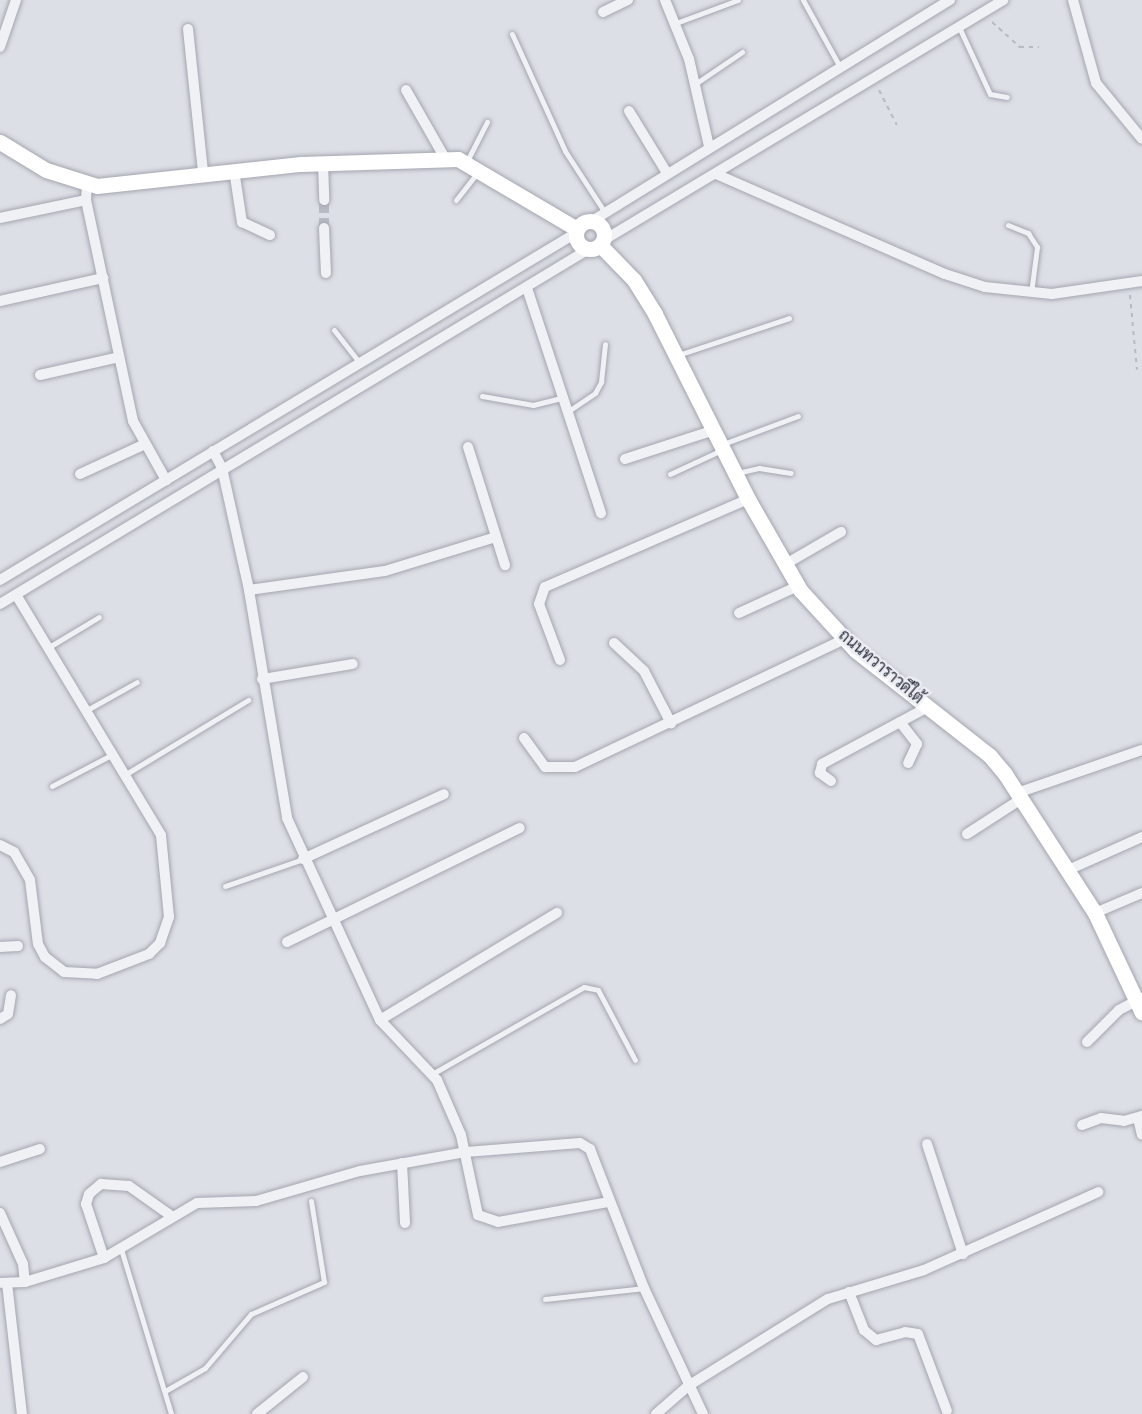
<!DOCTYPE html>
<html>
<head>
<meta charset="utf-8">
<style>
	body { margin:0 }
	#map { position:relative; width:1142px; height:1414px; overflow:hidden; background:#dddfe6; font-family:"Roboto Condensed",Sarabun,sans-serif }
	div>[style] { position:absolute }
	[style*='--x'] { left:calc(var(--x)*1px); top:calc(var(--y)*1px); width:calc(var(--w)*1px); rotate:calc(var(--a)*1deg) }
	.street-tunnel>* { height:10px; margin-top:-5px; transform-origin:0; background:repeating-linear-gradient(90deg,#b9bbc4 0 10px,transparent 0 15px) }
	.path>* { height:2px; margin-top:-1px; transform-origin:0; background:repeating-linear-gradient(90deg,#b7bac0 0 4.5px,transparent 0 9px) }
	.roads { filter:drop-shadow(0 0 2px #a3a6af) drop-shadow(0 0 2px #a3a6af) }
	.lane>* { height:5px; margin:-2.5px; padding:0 2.5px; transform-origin:2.5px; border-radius:2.5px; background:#eff1f4 }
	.street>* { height:10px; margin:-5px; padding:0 5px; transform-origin:5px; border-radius:5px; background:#eff1f4 }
	.secondary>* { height:15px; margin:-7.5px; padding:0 7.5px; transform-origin:7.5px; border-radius:7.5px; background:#fff }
	.secondary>.ring { margin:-7.5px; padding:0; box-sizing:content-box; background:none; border:15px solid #fff; border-radius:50% }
	span { translate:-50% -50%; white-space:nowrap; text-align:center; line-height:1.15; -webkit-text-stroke:5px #eceef3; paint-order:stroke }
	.street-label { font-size:16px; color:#282c3b }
</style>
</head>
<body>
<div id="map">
	<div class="street-tunnel">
		<div style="--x:324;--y:228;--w:28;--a:-90"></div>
	</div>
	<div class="path">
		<div style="--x:992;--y:22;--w:38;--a:42"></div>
		<div style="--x:1020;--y:47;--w:19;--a:0"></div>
		<div style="--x:879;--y:90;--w:39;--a:63"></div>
		<div style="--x:1130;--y:295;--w:75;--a:84.7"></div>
	</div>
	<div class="roads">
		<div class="lane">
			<div style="--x:803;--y:0;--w:77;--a:61.1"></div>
			<div style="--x:676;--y:23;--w:66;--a:-20.4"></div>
			<div style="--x:959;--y:27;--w:74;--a:65.2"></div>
			<div style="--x:990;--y:94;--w:17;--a:10"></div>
			<div style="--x:512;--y:34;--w:128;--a:65.6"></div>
			<div style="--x:565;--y:151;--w:72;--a:57"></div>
			<div style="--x:695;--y:84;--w:57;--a:-34.2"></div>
			<div style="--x:467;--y:161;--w:44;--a:-62.9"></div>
			<div style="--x:456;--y:200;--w:34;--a:-52"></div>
			<div style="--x:1008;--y:225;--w:22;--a:22"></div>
			<div style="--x:1028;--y:233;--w:17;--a:57"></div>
			<div style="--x:1037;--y:247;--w:46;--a:97.4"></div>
			<div style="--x:334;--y:330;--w:41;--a:52"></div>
			<div style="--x:678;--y:355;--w:117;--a:-18.4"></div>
			<div style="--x:482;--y:396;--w:52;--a:10"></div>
			<div style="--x:533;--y:405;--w:30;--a:-14"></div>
			<div style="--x:567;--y:412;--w:34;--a:-34"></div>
			<div style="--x:595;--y:393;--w:13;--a:-61"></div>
			<div style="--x:601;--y:382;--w:38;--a:-84"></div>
			<div style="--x:723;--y:444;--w:80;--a:-20.5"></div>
			<div style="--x:737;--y:473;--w:23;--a:-13"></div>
			<div style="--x:759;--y:468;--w:32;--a:9"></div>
			<div style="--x:670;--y:474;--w:57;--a:-24.8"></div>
			<div style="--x:49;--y:647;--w:58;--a:-31"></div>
			<div style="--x:87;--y:710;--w:57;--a:-29.2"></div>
			<div style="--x:126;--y:774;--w:143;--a:-31.2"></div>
			<div style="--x:52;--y:786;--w:69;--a:-27.7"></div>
			<div style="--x:225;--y:886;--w:83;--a:-19.1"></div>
			<div style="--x:432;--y:1074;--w:175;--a:-29.8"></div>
			<div style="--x:584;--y:987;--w:14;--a:12"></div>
			<div style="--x:598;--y:990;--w:79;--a:62.1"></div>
			<div style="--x:121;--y:1249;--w:172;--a:73.1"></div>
			<div style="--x:545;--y:1299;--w:100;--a:-6.3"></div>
			<div style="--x:165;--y:1391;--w:46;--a:-29.9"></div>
			<div style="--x:205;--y:1368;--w:71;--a:-49.6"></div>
			<div style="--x:251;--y:1314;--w:80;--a:-23.7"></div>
			<div style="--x:324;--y:1282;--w:82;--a:-99.1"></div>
		</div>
		<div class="street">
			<div style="--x:665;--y:0;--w:64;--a:67.9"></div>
			<div style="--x:689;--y:59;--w:89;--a:77.1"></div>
			<div style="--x:1073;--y:0;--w:86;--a:74.5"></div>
			<div style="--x:1096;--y:83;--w:72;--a:50.6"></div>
			<div style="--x:603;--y:12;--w:28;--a:-26"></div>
			<div style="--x:188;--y:29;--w:144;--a:84"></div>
			<div style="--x:0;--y:47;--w:50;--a:-71.2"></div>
			<div style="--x:406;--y:90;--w:78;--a:60.2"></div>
			<div style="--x:629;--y:111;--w:73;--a:58.5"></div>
			<div style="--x:323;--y:163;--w:37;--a:88"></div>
			<div style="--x:234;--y:170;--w:53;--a:81.3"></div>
			<div style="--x:242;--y:222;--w:31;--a:25"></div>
			<div style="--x:716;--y:174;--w:250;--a:23.6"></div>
			<div style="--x:945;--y:274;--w:42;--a:18"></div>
			<div style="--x:985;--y:287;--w:67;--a:6"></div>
			<div style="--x:1052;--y:294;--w:91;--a:-8.2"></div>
			<div style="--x:87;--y:185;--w:15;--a:94"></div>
			<div style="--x:86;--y:200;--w:226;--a:78"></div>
			<div style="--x:133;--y:421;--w:68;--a:60.8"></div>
			<div style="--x:0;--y:218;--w:88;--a:-11.8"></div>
			<div style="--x:592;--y:221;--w:421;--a:-31.7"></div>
			<div style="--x:324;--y:228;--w:45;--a:87.5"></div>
			<div style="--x:604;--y:240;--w:466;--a:-31"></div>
			<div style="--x:527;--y:288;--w:237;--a:71.8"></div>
			<div style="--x:0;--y:301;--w:106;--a:-12.6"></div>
			<div style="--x:40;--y:375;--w:81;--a:-12.8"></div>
			<div style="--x:468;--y:447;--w:124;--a:72.6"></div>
			<div style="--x:213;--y:451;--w:19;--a:62"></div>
			<div style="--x:222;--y:468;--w:125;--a:77.5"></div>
			<div style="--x:249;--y:590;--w:231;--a:80.5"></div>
			<div style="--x:287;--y:818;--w:222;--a:65.3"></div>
			<div style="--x:380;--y:1020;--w:83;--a:46.5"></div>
			<div style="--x:437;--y:1080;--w:60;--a:66.4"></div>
			<div style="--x:461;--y:1135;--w:82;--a:78"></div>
			<div style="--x:478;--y:1215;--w:21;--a:19"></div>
			<div style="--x:498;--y:1222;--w:112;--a:-10.3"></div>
			<div style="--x:625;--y:459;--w:94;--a:-18"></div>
			<div style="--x:80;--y:474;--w:69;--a:-24.7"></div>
			<div style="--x:784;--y:565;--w:66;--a:-30.1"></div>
			<div style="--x:0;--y:580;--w:672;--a:-31.07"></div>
			<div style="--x:249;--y:590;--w:137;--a:-8"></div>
			<div style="--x:385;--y:571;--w:116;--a:-17"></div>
			<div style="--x:0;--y:604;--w:688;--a:-31.08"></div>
			<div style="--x:739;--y:613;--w:65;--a:-24.6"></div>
			<div style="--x:614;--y:643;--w:41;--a:43"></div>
			<div style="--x:644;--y:671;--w:59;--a:62.6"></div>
			<div style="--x:560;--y:660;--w:60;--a:-110.6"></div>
			<div style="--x:539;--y:604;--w:18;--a:-71"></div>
			<div style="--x:545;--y:587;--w:221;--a:-23.4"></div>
			<div style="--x:262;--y:679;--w:92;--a:-9.4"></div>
			<div style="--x:900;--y:722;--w:28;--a:52"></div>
			<div style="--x:917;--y:744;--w:21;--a:115"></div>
			<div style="--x:524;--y:738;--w:36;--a:54"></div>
			<div style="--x:545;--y:767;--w:30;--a:0"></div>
			<div style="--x:575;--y:767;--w:298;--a:-25.4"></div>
			<div style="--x:831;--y:781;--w:14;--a:-144"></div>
			<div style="--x:820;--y:773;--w:9;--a:-77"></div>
			<div style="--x:822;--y:764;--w:120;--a:-28.3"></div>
			<div style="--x:1017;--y:793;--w:132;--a:-19"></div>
			<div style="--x:967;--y:834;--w:64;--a:-32.9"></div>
			<div style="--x:0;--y:845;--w:16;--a:27"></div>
			<div style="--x:14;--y:852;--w:32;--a:60"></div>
			<div style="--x:30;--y:880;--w:64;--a:82.9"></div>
			<div style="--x:38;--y:944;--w:15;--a:62"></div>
			<div style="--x:45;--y:957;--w:24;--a:38"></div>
			<div style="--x:64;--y:972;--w:33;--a:3"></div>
			<div style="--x:97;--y:974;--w:56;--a:-21"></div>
			<div style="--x:149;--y:954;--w:16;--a:-45"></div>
			<div style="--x:160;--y:943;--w:28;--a:-71"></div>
			<div style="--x:169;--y:917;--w:82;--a:-95.6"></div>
			<div style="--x:161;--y:835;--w:280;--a:-121.1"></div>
			<div style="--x:303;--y:859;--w:155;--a:-24.7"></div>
			<div style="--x:1068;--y:870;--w:81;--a:-24"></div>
			<div style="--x:1095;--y:913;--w:51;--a:-23.1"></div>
			<div style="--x:287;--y:942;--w:259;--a:-26.1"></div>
			<div style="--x:0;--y:947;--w:18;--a:-3"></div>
			<div style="--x:0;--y:1019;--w:9;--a:-32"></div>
			<div style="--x:8;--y:1014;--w:19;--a:-81"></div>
			<div style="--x:380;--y:1020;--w:207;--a:-31.2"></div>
			<div style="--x:1087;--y:1042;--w:45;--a:-45"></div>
			<div style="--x:1119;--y:1010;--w:26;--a:-28"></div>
			<div style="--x:1138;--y:1118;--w:17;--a:77"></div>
			<div style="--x:1082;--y:1125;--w:20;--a:-20"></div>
			<div style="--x:1101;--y:1118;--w:23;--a:7"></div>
			<div style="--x:1124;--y:1121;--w:19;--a:-16"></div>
			<div style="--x:927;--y:1144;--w:116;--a:71.9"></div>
			<div style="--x:0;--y:1162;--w:42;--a:-18"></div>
			<div style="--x:402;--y:1163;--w:60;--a:87.1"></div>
			<div style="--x:0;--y:1213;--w:56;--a:65.7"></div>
			<div style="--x:23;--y:1264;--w:18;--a:84"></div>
			<div style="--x:25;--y:1282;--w:25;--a:178"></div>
			<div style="--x:104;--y:1258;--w:57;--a:-108.4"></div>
			<div style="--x:86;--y:1204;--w:10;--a:-73"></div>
			<div style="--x:89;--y:1194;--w:16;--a:-40"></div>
			<div style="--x:101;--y:1184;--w:28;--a:4"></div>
			<div style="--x:129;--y:1186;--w:50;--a:35.3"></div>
			<div style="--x:25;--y:1282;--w:83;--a:-16.9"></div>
			<div style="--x:104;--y:1258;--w:108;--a:-30.6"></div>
			<div style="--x:197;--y:1203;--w:59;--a:-1.9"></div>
			<div style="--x:256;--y:1201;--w:108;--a:-16.1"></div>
			<div style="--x:360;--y:1171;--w:108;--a:-10.2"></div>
			<div style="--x:466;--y:1152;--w:114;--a:-4.5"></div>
			<div style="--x:580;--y:1143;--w:12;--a:31"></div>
			<div style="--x:590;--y:1149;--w:149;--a:68.8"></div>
			<div style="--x:644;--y:1288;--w:139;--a:64.9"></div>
			<div style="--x:7;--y:1283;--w:132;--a:83.5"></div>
			<div style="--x:849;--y:1292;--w:41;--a:68.5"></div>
			<div style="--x:864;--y:1330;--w:16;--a:40"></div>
			<div style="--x:876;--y:1340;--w:30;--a:-15"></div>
			<div style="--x:905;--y:1332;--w:13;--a:9"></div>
			<div style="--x:918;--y:1334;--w:82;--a:69.4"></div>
			<div style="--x:257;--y:1414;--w:59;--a:-38.8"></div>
			<div style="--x:656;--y:1414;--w:43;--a:-41.2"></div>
			<div style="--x:688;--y:1386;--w:165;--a:-31.9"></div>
			<div style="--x:828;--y:1299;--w:100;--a:-16.8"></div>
			<div style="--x:924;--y:1270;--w:191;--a:-24.1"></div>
		</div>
		<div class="secondary">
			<div style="--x:0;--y:142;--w:54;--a:31.3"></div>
			<div style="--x:46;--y:170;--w:53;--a:17.4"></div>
			<div style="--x:97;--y:186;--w:205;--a:-6.2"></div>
			<div style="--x:301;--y:164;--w:157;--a:-1.8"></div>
			<div style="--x:458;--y:159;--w:138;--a:30.5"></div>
			<div class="ring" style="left:576px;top:221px;width:13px;height:13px"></div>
			<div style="--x:600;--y:245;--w:49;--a:45.8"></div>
			<div style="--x:634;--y:280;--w:40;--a:58"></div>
			<div style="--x:655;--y:314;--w:207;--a:63.3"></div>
			<div style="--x:748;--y:499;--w:106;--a:60.1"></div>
			<div style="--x:801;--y:591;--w:80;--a:47.5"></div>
			<div style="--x:855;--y:650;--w:172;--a:38.1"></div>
			<div style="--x:990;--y:756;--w:23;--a:50"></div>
			<div style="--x:1005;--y:774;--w:166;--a:57.1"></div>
			<div style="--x:1095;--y:913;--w:110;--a:64.8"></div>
		</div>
	</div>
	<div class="street-label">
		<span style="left:881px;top:667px;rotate:40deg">ถนนทวาราวดีใต้</span>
	</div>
</div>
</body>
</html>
